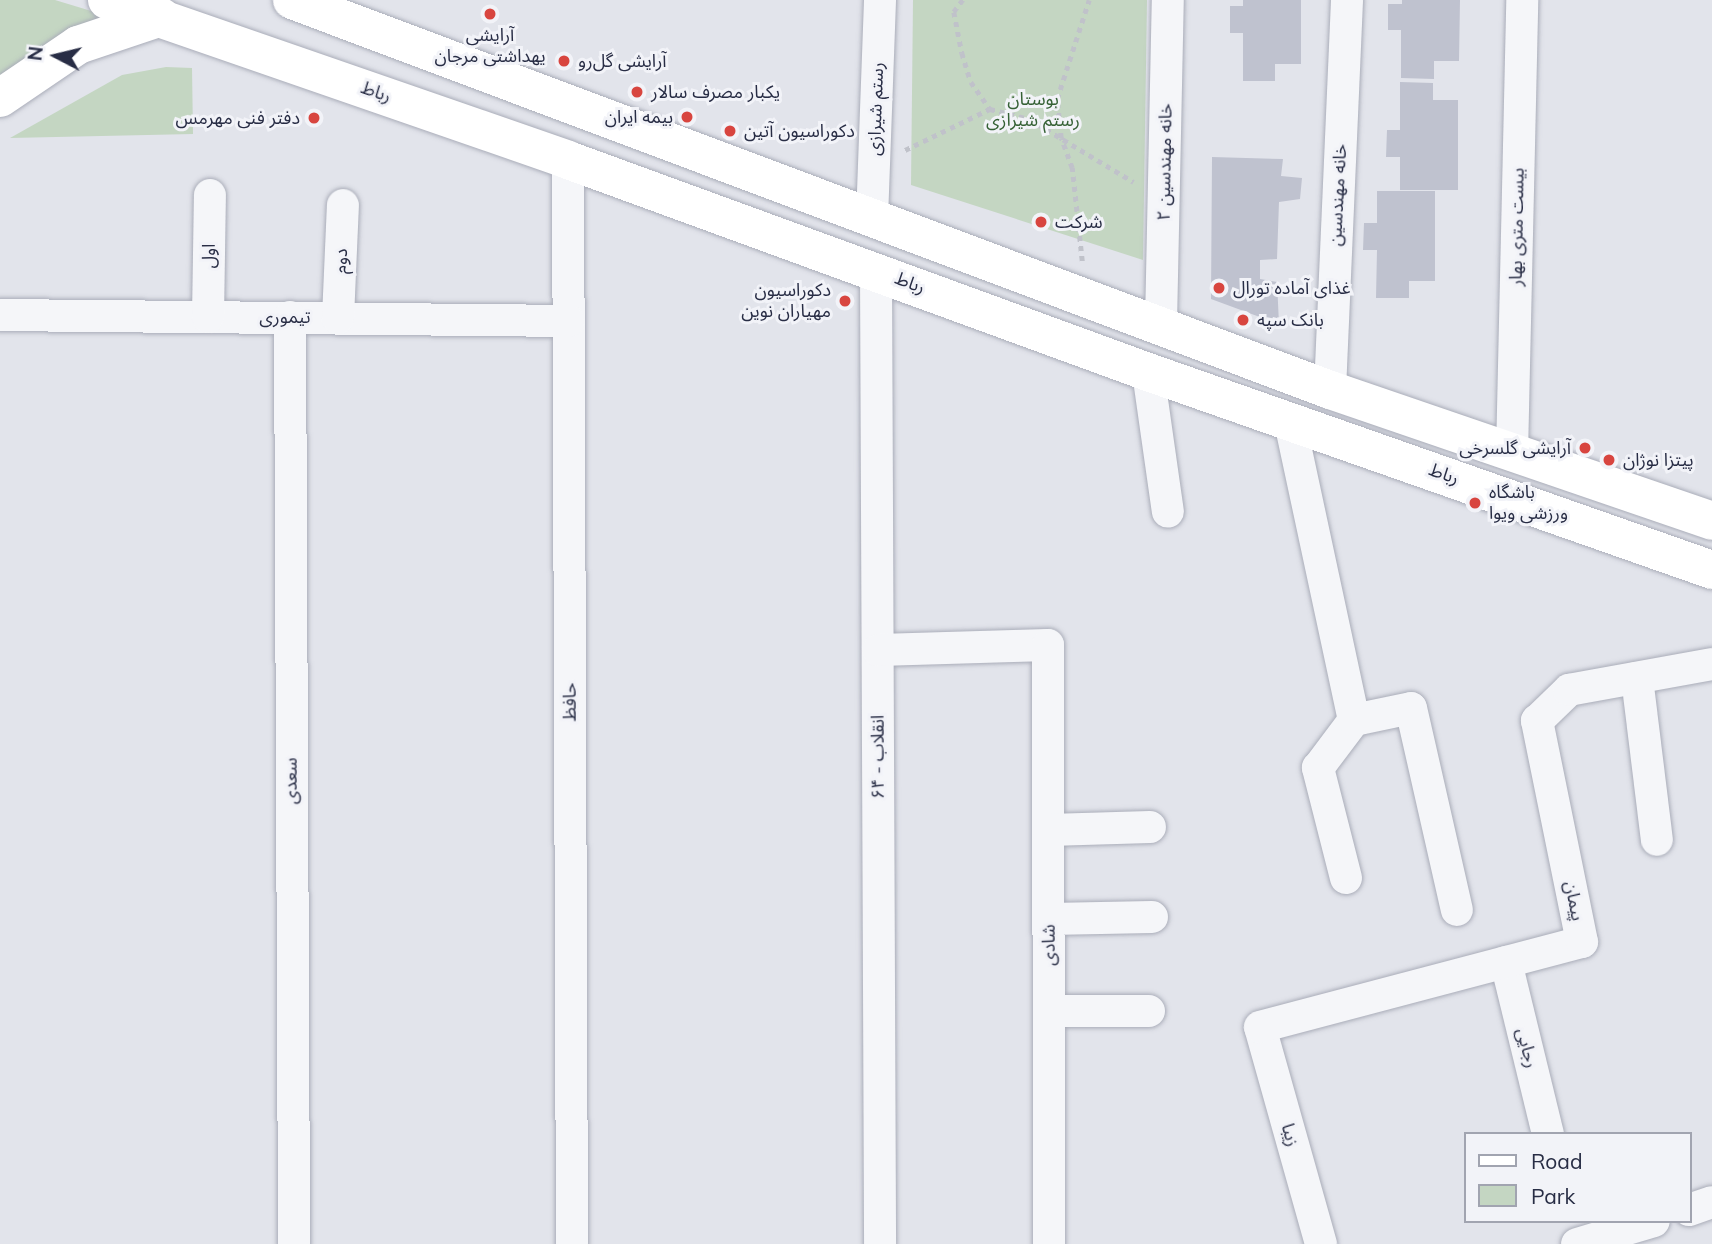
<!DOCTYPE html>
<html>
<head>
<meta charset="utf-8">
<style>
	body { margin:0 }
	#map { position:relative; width:1712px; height:1244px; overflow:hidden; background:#e2e4eb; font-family:Mulish,"Noto Sans Arabic",sans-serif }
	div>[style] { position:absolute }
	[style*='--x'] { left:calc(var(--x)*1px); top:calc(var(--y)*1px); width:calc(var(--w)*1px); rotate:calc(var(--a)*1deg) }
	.green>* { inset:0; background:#c4d6c2 }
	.building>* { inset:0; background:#bfc2cf }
	.path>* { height:4.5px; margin-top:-2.25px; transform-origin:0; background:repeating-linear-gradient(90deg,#c0c2ca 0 5px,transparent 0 10px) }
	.roads { filter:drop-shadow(0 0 2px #aaadb9) drop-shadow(0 0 2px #aaadb9) }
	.minor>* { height:32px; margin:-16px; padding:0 16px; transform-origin:16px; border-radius:16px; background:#f5f6f9 }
	.major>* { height:38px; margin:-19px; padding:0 19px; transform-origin:19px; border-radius:19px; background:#fff }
	.dots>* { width:19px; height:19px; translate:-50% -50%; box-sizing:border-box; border:4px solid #f2f3f8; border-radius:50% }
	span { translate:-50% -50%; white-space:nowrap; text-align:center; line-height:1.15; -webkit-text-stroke:6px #f2f3f8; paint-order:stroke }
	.poi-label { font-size:18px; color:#282d45 }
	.left { translate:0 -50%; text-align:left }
	.right { translate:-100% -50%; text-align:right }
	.street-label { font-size:18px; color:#282d45 }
	.park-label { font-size:18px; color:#356135 }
	.legend { position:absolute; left:1464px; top:1132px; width:228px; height:91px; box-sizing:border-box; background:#f2f3f8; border:2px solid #a1a4b0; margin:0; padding:9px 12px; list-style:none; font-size:21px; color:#282d45 }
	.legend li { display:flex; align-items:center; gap:14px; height:35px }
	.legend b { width:35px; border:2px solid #a1a4b0 }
	.north { position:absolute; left:21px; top:21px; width:70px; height:70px; -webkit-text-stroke:5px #f2f3f8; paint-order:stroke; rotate:277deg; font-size:19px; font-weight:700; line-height:28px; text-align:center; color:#282d45 }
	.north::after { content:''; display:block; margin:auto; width:24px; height:32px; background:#282d45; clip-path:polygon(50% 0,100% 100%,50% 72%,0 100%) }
</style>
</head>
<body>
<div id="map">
	<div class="green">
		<div style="clip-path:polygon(0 0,55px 0,111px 17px,0 76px)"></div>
		<div style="clip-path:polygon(913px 0,1147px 0,1143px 260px,911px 185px)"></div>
		<div style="clip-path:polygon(166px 67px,192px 68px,193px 134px,10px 138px,122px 75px)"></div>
	</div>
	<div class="building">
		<div style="clip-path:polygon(1243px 0,1301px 0,1301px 64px,1275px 64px,1275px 81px,1243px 81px,1243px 33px,1230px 33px,1230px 6px,1243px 6px)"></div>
		<div style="clip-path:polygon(1402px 0,1460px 0,1459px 61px,1434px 61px,1434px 79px,1401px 78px,1401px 30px,1388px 30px,1388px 4px,1402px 4px)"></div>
		<div style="clip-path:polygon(1400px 82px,1433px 83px,1433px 100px,1458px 100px,1458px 190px,1400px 190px,1400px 157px,1386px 157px,1387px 130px,1400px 130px)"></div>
		<div style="clip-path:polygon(1212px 157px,1283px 159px,1281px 176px,1302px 178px,1300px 199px,1279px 202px,1277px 259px,1260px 260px,1260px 279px,1277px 282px,1279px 324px,1211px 299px)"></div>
		<div style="clip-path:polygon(1377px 191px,1435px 191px,1435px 281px,1409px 281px,1409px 298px,1376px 298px,1377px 250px,1363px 250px,1364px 223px,1377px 223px)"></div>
	</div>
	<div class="path">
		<div style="--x:963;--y:0;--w:15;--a:127"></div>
		<div style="--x:954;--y:12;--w:42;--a:79"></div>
		<div style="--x:962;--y:53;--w:30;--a:73"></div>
		<div style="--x:971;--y:82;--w:33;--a:55"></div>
		<div style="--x:905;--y:150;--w:94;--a:-25.8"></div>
		<div style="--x:990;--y:109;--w:40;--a:14.4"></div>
		<div style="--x:1029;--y:119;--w:122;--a:31"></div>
		<div style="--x:1082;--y:261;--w:94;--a:-96.1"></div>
		<div style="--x:1072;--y:168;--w:32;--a:-110"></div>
		<div style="--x:1061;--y:138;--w:39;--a:-96"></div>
		<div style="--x:1057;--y:99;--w:104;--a:-72.1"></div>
	</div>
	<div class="roads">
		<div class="minor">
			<div style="--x:568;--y:160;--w:1084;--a:89.79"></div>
			<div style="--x:872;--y:219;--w:219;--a:-87.9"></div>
			<div style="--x:876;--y:271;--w:973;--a:89.76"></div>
			<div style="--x:0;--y:315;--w:569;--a:0.6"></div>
			<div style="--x:208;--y:317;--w:122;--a:-89.1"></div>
			<div style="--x:290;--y:317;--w:927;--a:89.75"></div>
			<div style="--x:338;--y:318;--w:113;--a:-87.5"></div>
			<div style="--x:1161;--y:324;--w:324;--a:-88.8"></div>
			<div style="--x:1148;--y:372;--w:141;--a:81.9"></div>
			<div style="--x:1330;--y:390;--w:390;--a:-87.5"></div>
			<div style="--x:1290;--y:422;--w:305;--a:77.9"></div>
			<div style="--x:1512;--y:454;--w:454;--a:-88.7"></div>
			<div style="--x:878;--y:650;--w:170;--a:-1.7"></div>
			<div style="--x:1048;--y:645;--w:599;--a:89.9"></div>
			<div style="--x:1637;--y:678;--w:163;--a:83"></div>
			<div style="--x:1049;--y:830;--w:101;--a:-1.7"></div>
			<div style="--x:1346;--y:878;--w:114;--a:-104.3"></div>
			<div style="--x:1318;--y:768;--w:60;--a:-53.1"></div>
			<div style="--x:1354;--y:720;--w:58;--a:-11.9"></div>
			<div style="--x:1411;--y:708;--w:207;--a:77.2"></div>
			<div style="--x:1049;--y:919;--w:103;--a:-1.1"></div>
			<div style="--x:1506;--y:962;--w:177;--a:76.3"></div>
			<div style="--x:1049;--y:1011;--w:100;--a:0"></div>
			<div style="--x:1689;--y:1210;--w:24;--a:-19"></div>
			<div style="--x:1321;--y:1244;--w:225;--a:-105.7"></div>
			<div style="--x:1260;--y:1027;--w:333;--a:-14.8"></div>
			<div style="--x:1582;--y:942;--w:226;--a:-101.5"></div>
			<div style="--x:1537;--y:721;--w:45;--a:-44.1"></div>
			<div style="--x:1569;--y:690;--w:145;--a:-10.3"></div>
			<div style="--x:1577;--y:1244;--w:80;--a:-16.6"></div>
		</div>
		<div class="major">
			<div style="--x:107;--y:0;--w:488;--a:19.1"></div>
			<div style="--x:568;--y:160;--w:618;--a:20.08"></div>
			<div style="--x:1148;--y:372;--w:598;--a:19.34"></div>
			<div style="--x:292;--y:0;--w:1109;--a:20.59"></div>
			<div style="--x:1330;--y:390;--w:404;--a:18.9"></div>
			<div style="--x:0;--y:98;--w:94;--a:-34.2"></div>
			<div style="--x:78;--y:45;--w:88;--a:-18.6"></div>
		</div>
	</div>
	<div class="dots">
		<div style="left:490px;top:14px;background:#d8453f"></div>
		<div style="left:564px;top:61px;background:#d8453f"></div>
		<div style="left:637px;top:92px;background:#d8453f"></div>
		<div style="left:687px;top:117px;background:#d8453f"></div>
		<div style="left:314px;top:118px;background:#d8453f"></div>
		<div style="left:730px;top:131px;background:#d8453f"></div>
		<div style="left:1041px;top:222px;background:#d8453f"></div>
		<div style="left:1219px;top:288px;background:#d8453f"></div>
		<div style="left:845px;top:301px;background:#d8453f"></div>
		<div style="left:1243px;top:320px;background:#d8453f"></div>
		<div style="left:1585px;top:448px;background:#d8453f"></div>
		<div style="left:1609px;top:460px;background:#d8453f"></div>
		<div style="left:1475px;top:503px;background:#d8453f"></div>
	</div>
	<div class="poi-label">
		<span style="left:490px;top:46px">آرایشی<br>یهداشتی مرجان</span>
		<span class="left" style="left:578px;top:61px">آرایشی گل‌رو</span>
		<span class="left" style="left:651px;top:92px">یکبار مصرف سالار</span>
		<span class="right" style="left:673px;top:117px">بیمه ایران</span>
		<span class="right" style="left:300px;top:118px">دفتر فنی مهرمس</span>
		<span class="left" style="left:744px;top:131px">دکوراسیون آتین</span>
		<span class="left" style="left:1055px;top:222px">شرکت</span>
		<span class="left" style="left:1233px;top:288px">غذای آماده تورال</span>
		<span class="right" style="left:831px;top:301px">دکوراسیون<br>مهیاران نوین</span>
		<span class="left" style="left:1257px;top:320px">بانک سپه</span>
		<span class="right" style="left:1571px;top:448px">آرایشی گلسرخی</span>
		<span class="left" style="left:1623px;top:460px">پیتزا نوژان</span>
		<span class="left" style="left:1489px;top:503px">باشگاه<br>ورزشی ویوا</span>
	</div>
	<div class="street-label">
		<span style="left:376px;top:92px;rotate:19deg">رباط</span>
		<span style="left:876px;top:109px;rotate:-88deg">رستم شیرازی</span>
		<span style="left:1165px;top:162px;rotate:-89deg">خانه مهندسین ۲</span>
		<span style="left:1338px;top:195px;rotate:-87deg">خانه مهندسین</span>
		<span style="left:1517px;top:227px;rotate:-89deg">بیست متری بهار</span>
		<span style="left:209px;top:256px;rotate:-89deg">اول</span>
		<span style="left:341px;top:261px;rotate:-87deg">دوم</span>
		<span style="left:910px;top:283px;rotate:21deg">رباط</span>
		<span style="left:285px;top:317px">تیموری</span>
		<span style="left:1444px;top:474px;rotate:20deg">رباط</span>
		<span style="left:570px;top:702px;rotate:-90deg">حافظ</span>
		<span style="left:878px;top:757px;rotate:-90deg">انقلاب - ۶۴</span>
		<span style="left:291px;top:781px;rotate:-90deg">سعدی</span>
		<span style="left:1574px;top:901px;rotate:79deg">پیمان</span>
		<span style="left:1049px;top:945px;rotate:-90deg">شادی</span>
		<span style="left:1527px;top:1048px;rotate:76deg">رجایی</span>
		<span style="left:1290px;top:1135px;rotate:74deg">زیبا</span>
	</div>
	<div class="park-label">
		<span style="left:1033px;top:110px">بوستان<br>رستم شیرازی</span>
	</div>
	<ul class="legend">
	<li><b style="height:9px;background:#fff"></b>Road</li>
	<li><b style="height:19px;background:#c4d6c2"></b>Park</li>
	</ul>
	<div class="north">N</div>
</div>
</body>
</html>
